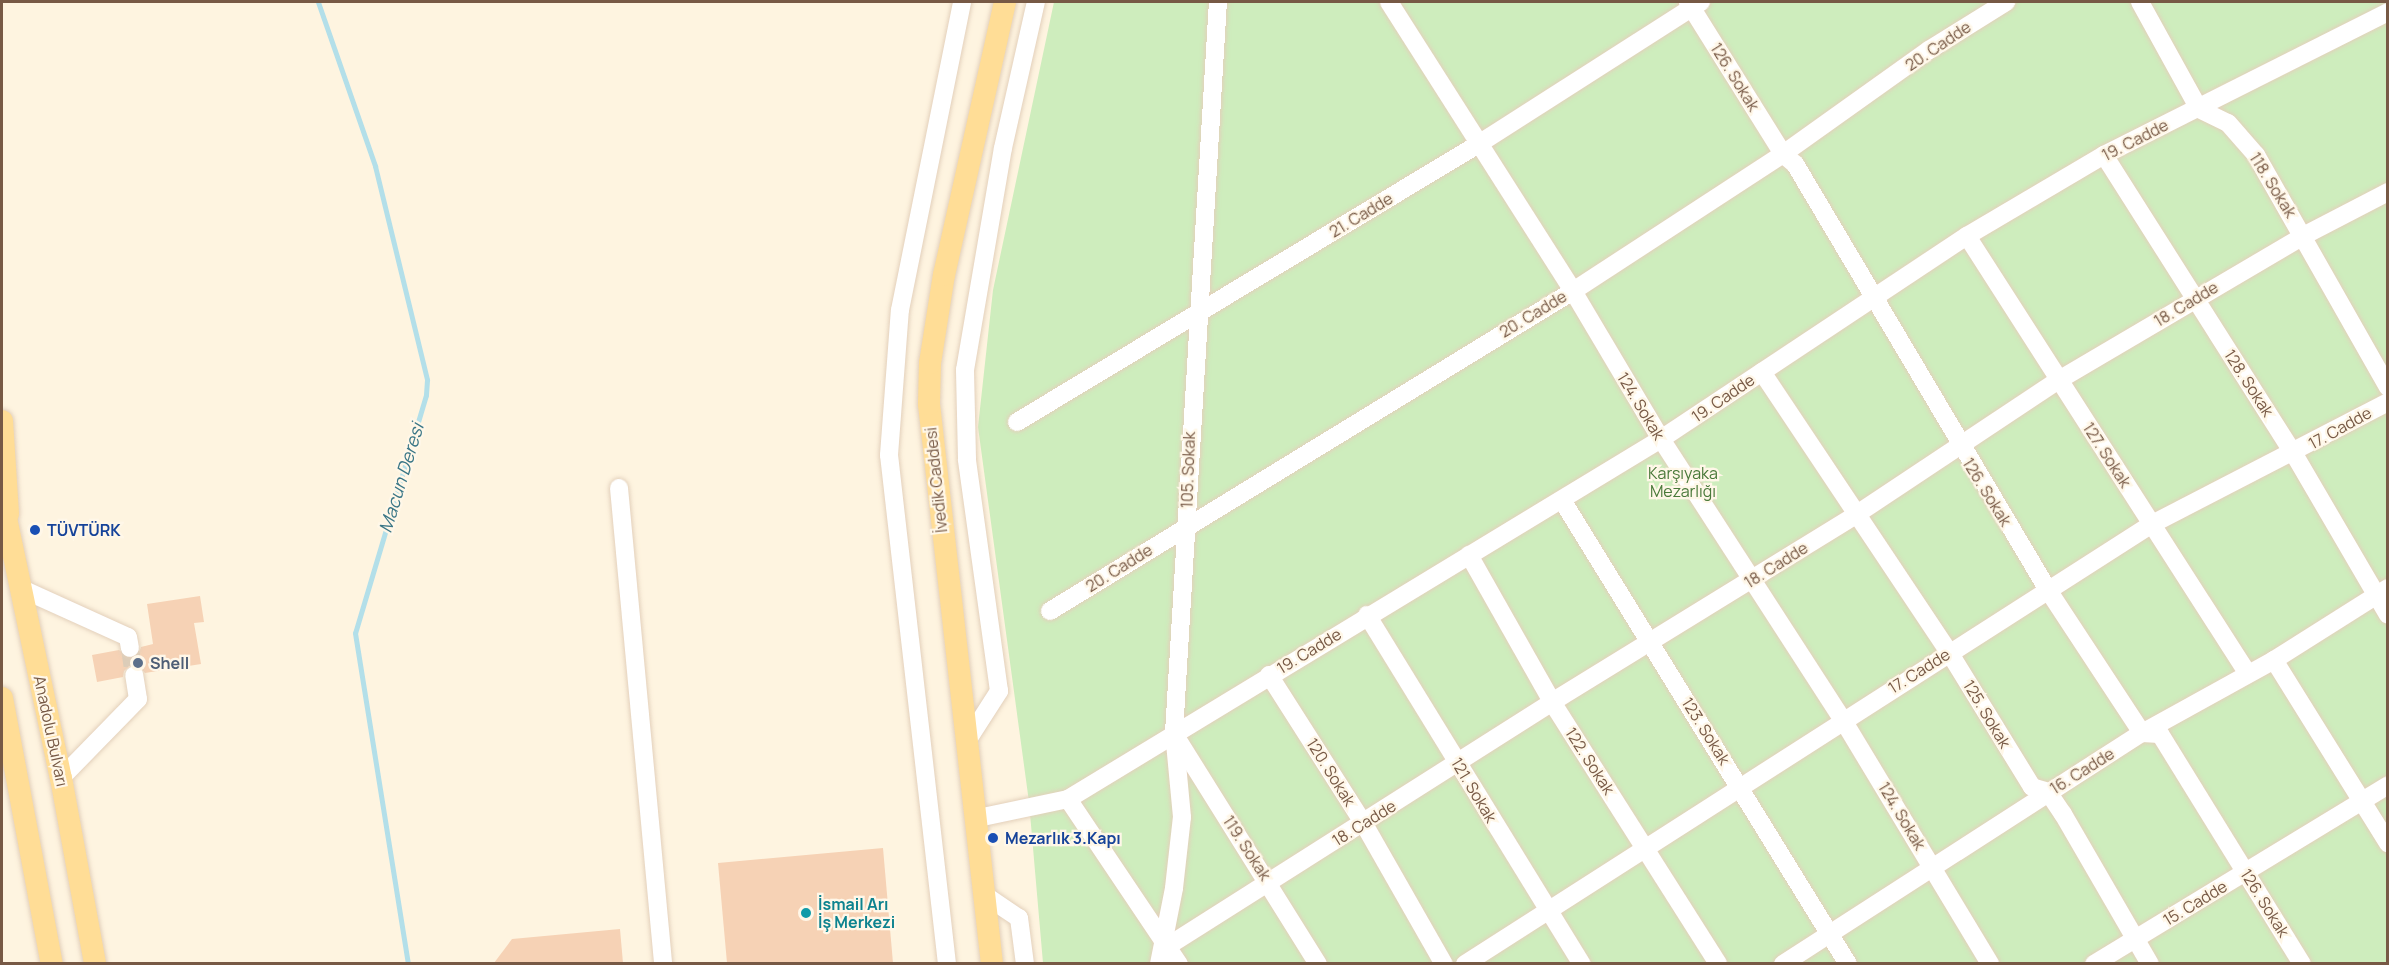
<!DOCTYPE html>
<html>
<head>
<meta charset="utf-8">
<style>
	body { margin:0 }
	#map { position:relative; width:2389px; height:965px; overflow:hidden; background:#fef4e0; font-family:Manrope,sans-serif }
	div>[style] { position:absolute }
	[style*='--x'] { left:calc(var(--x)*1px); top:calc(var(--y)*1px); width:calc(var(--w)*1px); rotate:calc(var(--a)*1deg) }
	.green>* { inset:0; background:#ceedbd }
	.stream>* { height:5px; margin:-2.5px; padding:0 2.5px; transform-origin:2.5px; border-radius:2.5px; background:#b3dfe9 }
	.building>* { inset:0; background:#f6d2b5 }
	.minor-tunnel>* { height:18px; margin-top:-9px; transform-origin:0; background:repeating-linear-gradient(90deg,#dccdb9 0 18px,transparent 0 27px) }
	.roads { filter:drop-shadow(0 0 2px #e3d0bb) drop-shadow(0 0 2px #e3d0bb) }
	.minor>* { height:18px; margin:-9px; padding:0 9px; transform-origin:9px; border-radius:9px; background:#fff }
	.major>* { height:22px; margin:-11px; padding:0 11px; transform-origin:11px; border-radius:11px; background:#ffdd96 }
	.dots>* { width:16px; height:16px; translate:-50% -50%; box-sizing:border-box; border:3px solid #fff7e8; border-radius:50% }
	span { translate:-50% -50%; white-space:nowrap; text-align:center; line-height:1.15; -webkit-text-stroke:4.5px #fff7e8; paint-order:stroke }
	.street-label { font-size:16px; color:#775945 }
	.park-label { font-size:16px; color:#497939 }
	.transit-label { font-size:16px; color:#164399; font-weight:700 }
	.left { translate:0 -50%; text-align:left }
	.service-label { font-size:16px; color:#4e5e75; font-weight:700 }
	.culture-label { font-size:16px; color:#0d838f; font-weight:700 }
	.water-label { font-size:18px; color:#3a7686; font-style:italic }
	.frame { position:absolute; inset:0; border:3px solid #775945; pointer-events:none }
</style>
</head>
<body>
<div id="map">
	<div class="green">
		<div style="clip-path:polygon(1054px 2px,2387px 2px,2387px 963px,1043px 963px,1029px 802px,978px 427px,993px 290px)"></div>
	</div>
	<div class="stream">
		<div style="--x:318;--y:2;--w:174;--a:70.8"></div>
		<div style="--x:375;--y:166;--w:220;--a:76.3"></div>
		<div style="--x:427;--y:380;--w:15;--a:94"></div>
		<div style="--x:426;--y:395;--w:248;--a:106.6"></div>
		<div style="--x:355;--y:633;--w:335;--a:80.9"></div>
	</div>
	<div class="building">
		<div style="clip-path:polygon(200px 596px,204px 622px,194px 623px,201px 664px,145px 673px,138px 665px,132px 664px,124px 671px,123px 677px,97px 682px,92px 655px,119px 650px,131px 659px,138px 656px,141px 647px,153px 644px,147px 604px)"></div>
		<div style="clip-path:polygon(883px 848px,893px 963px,727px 963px,718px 863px)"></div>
		<div style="clip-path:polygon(620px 929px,623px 963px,494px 963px,512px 939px)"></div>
	</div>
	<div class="minor-tunnel">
		<div style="--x:130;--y:648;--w:27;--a:82"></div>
	</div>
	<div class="roads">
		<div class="minor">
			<div style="--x:1389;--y:2;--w:343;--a:57.5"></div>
			<div style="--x:1573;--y:291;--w:172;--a:59.3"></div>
			<div style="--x:1661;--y:439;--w:335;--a:57.1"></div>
			<div style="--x:1843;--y:720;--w:285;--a:58.9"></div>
			<div style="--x:1688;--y:2;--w:179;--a:58"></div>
			<div style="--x:1783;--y:154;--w:16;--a:40"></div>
			<div style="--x:1795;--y:164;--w:495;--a:59.3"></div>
			<div style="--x:2048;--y:590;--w:171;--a:56.7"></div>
			<div style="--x:2142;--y:733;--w:18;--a:3"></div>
			<div style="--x:2160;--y:734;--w:270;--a:58.3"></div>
			<div style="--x:2140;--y:2;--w:122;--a:61.1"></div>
			<div style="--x:2199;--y:109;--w:32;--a:26"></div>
			<div style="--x:2228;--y:123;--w:43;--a:48.8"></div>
			<div style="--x:2256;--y:155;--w:267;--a:60.4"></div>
			<div style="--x:2104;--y:155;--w:354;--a:57.6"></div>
			<div style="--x:2294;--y:454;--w:186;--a:59.7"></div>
			<div style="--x:1967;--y:236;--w:520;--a:57.32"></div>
			<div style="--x:1762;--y:372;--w:337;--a:56.3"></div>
			<div style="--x:1949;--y:652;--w:158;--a:58.4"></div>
			<div style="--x:2032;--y:787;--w:17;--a:17"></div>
			<div style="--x:2048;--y:792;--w:27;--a:56"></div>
			<div style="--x:2063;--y:814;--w:173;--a:59.9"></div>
			<div style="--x:1017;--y:422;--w:537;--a:-31.06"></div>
			<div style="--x:1477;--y:145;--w:266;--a:-32.6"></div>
			<div style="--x:619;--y:488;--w:478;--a:84.7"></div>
			<div style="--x:1562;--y:500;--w:545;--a:58.35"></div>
			<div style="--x:1469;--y:555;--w:169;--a:60.5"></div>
			<div style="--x:1552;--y:702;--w:310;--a:57.6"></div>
			<div style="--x:22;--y:589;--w:116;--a:24.4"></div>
			<div style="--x:128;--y:637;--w:11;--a:80"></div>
			<div style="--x:1050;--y:611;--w:613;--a:-31.46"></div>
			<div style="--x:1573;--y:291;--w:251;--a:-33.1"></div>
			<div style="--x:1783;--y:154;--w:179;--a:-35.5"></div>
			<div style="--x:1929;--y:50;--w:91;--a:-31.9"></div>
			<div style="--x:1367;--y:615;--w:410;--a:58.4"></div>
			<div style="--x:2274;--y:660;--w:216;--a:58.1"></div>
			<div style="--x:1269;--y:675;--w:177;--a:57.5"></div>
			<div style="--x:1364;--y:824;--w:161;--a:60.3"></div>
			<div style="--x:1176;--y:737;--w:268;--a:58"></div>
			<div style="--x:969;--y:738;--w:56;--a:-57.4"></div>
			<div style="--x:999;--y:691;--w:234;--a:-97.9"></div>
			<div style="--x:967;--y:459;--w:89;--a:-91.3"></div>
			<div style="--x:965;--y:370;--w:225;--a:-80.3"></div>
			<div style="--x:1003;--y:148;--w:150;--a:-77.3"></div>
			<div style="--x:61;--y:778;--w:110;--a:-45.7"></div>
			<div style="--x:138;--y:699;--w:24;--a:-99"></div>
			<div style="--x:1068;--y:799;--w:199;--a:56.1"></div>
			<div style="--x:978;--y:818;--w:92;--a:-11.9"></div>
			<div style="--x:1068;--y:799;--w:694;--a:-31.26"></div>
			<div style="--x:1661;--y:439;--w:367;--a:-33.6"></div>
			<div style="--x:1967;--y:236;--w:159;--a:-30.6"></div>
			<div style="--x:2104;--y:155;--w:318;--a:-26.7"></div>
			<div style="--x:986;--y:896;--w:40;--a:34"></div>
			<div style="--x:1019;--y:918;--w:46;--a:82.6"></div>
			<div style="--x:1168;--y:946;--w:455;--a:-32.4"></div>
			<div style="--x:1552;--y:702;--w:358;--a:-31.6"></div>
			<div style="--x:1857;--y:514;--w:242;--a:-33.6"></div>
			<div style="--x:2059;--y:380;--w:283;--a:-30.5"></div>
			<div style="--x:2303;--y:236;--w:96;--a:-27.4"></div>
			<div style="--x:947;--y:964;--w:512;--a:-96.5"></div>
			<div style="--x:889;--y:455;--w:145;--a:-85.7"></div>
			<div style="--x:900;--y:310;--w:314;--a:-78.6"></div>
			<div style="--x:1159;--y:964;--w:77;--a:-78.8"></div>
			<div style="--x:1174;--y:888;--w:71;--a:-83.6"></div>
			<div style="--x:1182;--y:817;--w:84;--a:-95.4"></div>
			<div style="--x:1174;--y:733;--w:732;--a:-86.56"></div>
			<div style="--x:1465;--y:964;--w:816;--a:-32.64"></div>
			<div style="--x:2152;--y:524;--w:266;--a:-27.3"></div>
			<div style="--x:1783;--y:964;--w:427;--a:-32.8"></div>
			<div style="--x:2142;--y:733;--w:151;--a:-28.9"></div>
			<div style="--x:2274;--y:660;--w:135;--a:-32.3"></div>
			<div style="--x:2094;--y:964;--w:344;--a:-31.3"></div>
		</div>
		<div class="major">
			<div style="--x:2;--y:421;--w:93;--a:86.3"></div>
			<div style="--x:2;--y:499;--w:285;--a:78.1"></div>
			<div style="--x:61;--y:778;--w:189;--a:79.6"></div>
			<div style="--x:2;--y:698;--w:271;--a:79.4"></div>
			<div style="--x:992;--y:964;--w:564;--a:-96.42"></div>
			<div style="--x:929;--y:404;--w:41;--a:-88.6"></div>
			<div style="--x:930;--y:363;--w:89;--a:-81"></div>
			<div style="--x:944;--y:275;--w:280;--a:-77.4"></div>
		</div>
	</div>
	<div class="dots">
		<div style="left:35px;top:530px;background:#1a4fb4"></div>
		<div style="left:138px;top:663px;background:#5c6f8a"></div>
		<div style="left:993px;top:838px;background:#1a4fb4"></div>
		<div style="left:806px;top:913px;background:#0f9aa8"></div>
	</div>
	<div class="street-label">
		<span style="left:1938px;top:46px;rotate:-34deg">20. Cadde</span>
		<span style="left:1735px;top:77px;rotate:58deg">126. Sokak</span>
		<span style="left:2135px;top:140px;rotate:-27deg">19. Cadde</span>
		<span style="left:2273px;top:185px;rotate:58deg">118. Sokak</span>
		<span style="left:1361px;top:215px;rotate:-31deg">21. Cadde</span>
		<span style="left:2186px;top:304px;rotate:-31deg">18. Cadde</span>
		<span style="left:1533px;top:314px;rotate:-31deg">20. Cadde</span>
		<span style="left:2249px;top:383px;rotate:57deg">128. Sokak</span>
		<span style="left:1723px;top:398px;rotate:-34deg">19. Cadde</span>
		<span style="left:1641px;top:406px;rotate:59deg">124. Sokak</span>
		<span style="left:2340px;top:428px;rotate:-29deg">17. Cadde</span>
		<span style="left:2107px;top:455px;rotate:57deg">127. Sokak</span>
		<span style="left:1188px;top:470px;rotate:-88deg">105. Sokak</span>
		<span style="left:936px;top:480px;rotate:-96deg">İvedik Caddesi</span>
		<span style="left:1987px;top:492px;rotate:58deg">126. Sokak</span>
		<span style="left:1776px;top:565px;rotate:-32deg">18. Cadde</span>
		<span style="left:1119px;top:568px;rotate:-32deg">20. Cadde</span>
		<span style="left:1309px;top:651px;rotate:-31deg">19. Cadde</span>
		<span style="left:1919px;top:671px;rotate:-32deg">17. Cadde</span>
		<span style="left:1987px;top:714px;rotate:59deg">125. Sokak</span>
		<span style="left:51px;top:731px;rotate:78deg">Anadolu Bulvarı</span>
		<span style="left:1706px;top:731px;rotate:58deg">123. Sokak</span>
		<span style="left:1590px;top:761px;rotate:57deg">122. Sokak</span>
		<span style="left:2082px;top:771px;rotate:-32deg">16. Cadde</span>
		<span style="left:1331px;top:772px;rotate:58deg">120. Sokak</span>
		<span style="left:1474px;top:790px;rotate:59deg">121. Sokak</span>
		<span style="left:1902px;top:816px;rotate:59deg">124. Sokak</span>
		<span style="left:1364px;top:823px;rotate:-32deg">18. Cadde</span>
		<span style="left:1247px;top:848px;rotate:57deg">119. Sokak</span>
		<span style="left:2195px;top:903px;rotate:-31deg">15. Cadde</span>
		<span style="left:2265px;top:903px;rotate:58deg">126. Sokak</span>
	</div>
	<div class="park-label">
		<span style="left:1683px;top:482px">Karşıyaka<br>Mezarlığı</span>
	</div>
	<div class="transit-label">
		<span class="left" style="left:47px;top:530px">TÜVTÜRK</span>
		<span class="left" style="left:1005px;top:838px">Mezarlık 3.Kapı</span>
	</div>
	<div class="service-label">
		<span class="left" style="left:150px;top:663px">Shell</span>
	</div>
	<div class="culture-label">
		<span class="left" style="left:818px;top:913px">İsmail Arı<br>İş Merkezi</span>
	</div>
	<div class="water-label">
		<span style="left:401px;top:478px;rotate:-73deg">Macun Deresi</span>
	</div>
	<div class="frame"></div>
</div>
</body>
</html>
